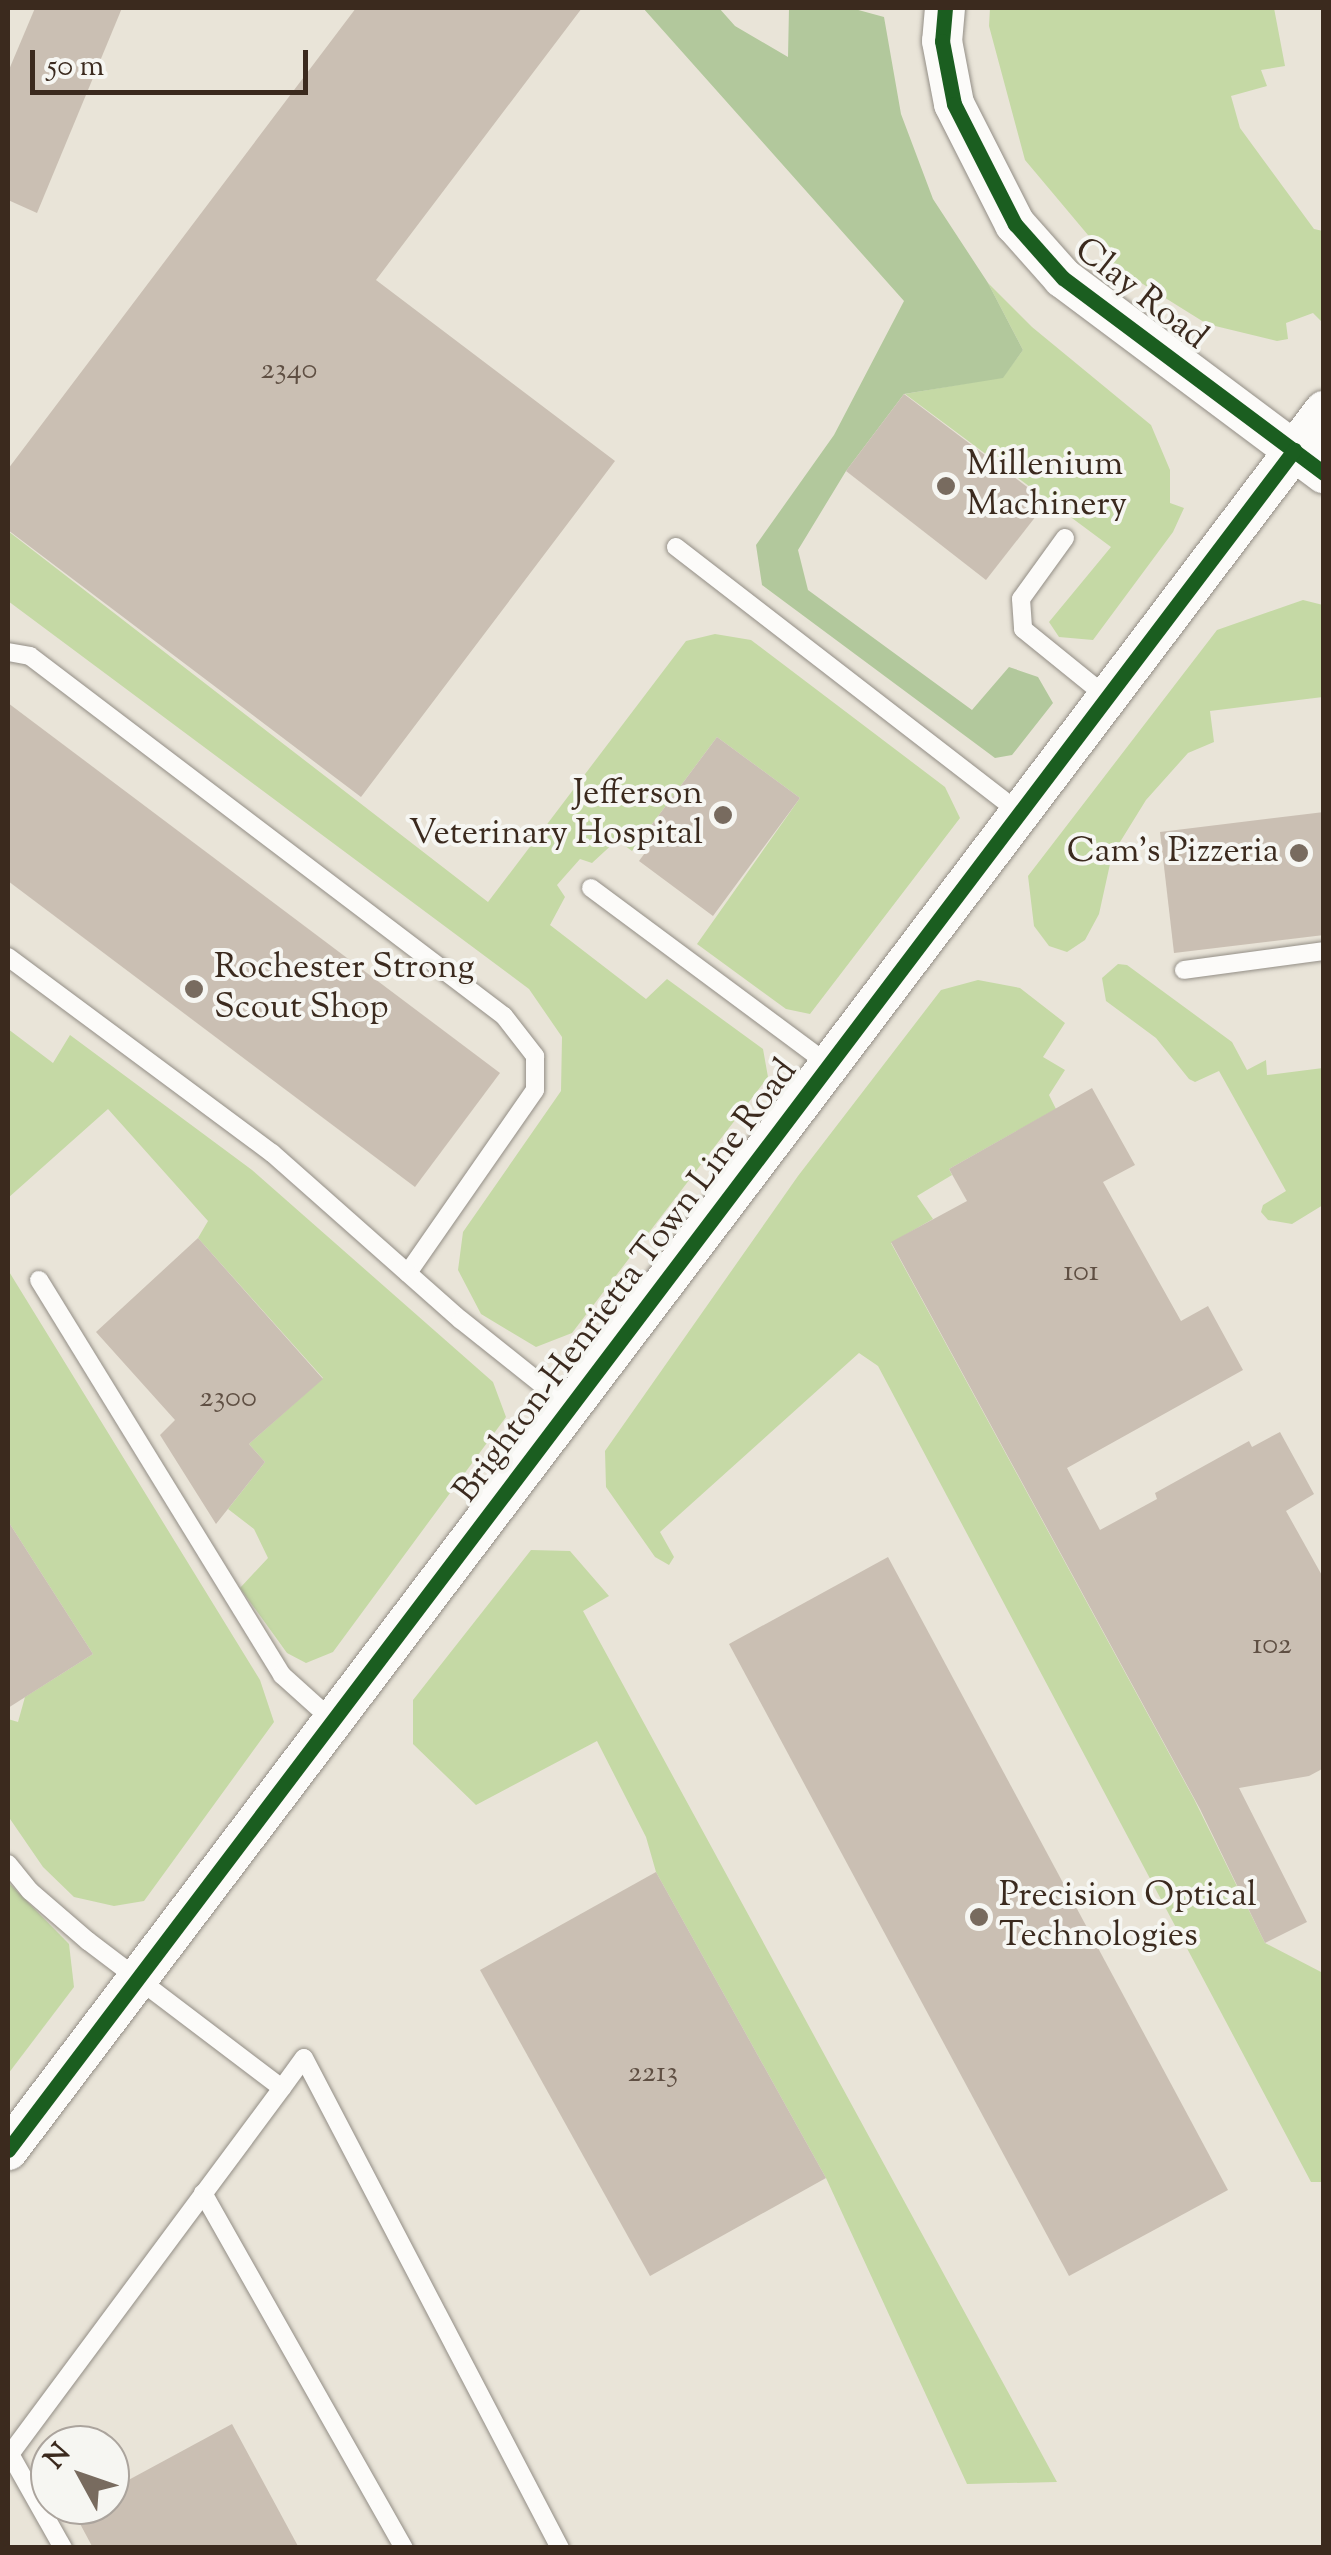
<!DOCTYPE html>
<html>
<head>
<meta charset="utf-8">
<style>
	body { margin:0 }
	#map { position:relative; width:1331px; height:2555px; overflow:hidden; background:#e9e4d8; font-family:"Sorts Mill Goudy",serif }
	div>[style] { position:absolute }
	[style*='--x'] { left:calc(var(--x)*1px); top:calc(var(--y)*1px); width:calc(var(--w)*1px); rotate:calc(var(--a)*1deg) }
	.green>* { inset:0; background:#c5d9a5 }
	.forest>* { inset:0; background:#b2c89c }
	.building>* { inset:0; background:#cabfb3 }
	.roads { filter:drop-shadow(0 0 2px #938e86) drop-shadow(0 0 2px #938e86) }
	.service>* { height:18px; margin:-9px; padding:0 9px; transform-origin:9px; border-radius:9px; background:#fcfbf9 }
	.tertiary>* { height:40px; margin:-20px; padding:0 20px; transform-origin:20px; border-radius:20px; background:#fcfbf9 }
	.cycleway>* { height:15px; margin:-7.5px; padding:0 7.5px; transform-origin:7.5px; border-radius:7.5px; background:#1b5e20 }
	.dots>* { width:28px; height:28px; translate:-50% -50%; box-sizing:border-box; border:5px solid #f6f6f2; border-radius:50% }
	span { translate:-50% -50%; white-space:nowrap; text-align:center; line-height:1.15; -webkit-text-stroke:8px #f6f6f2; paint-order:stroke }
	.number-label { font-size:30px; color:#5f4f43 }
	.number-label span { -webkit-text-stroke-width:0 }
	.street-label { font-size:35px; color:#3b2a1e }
	.poi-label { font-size:35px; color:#3b2a1e }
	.left { translate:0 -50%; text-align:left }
	.right { translate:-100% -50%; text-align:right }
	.frame { position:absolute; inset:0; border:10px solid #3b2a1e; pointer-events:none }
	.north { position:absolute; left:30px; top:2425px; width:100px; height:100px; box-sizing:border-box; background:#f6f6f2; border:2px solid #aba49d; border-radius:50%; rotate:310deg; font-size:28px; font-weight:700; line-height:40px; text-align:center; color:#3b2a1e }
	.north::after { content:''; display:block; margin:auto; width:35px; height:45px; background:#786b5f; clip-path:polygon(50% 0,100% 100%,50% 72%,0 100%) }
	.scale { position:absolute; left:30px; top:50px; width:278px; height:45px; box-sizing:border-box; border:5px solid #3b2a1e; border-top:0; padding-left:12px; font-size:30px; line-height:35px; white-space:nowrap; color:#3b2a1e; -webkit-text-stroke:8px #f6f6f2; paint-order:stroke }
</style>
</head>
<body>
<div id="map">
	<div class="green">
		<div style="clip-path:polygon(990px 8px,1274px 8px,1285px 66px,1261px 70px,1267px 86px,1231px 96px,1240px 128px,1314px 229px,1323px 231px,1323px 323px,1313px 313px,1286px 323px,1288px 339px,1277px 341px,1207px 324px,1114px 266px,1025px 160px,989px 26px)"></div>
		<div style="clip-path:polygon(988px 283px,1032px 327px,1151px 425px,1170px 470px,1170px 503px,1184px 508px,1173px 532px,1093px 640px,1059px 637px,1049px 622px,1111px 547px,905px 394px,1003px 377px,1023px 350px)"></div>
		<div style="clip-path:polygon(8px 531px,488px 902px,686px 641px,715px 634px,751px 640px,945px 787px,960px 818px,810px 1014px,786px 1009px,697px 944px,800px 798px,717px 737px,632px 851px,617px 840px,592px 863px,580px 859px,557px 885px,565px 897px,550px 925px,646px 999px,667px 979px,763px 1049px,768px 1077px,572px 1333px,536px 1347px,481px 1314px,458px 1270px,463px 1232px,561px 1091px,562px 1037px,529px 989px,8px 601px)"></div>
		<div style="clip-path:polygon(1303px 600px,1323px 605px,1323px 697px,1210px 711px,1214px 742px,1188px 753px,1146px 800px,1112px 855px,1099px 914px,1085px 940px,1067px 952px,1049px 946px,1034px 926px,1028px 876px,1217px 630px)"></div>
		<div style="clip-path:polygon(1118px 964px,1127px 965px,1232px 1042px,1247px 1070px,1266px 1060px,1267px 1075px,1323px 1068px,1323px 1205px,1292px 1224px,1268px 1220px,1261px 1212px,1263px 1205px,1286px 1191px,1219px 1071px,1195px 1082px,1189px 1079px,1156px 1038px,1106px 1001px,1102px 978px)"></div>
		<div style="clip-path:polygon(978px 980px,1020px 988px,1065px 1023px,1043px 1057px,1065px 1070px,1049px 1095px,1056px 1109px,949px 1169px,952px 1175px,917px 1196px,933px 1219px,891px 1243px,1194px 1799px,1265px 1943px,1323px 1973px,1323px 2182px,1311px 2182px,878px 1366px,859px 1353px,660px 1532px,674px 1557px,669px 1565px,655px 1557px,606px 1487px,605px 1451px,798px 1176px,941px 990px)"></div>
		<div style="clip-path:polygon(8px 1029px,53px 1063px,70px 1035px,252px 1170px,493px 1382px,506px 1417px,333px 1652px,306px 1663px,287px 1653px,240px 1588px,268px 1558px,254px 1529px,228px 1509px,265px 1462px,249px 1444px,323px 1378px,198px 1238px,208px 1221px,108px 1109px,8px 1198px)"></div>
		<div style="clip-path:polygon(8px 1270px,260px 1680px,274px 1722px,144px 1901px,114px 1906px,74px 1897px,43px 1867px,8px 1816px,8px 1719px,18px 1722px,25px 1697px,93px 1654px,8px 1521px)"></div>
		<div style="clip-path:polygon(531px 1550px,570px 1551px,609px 1596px,583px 1611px,1057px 2482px,967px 2484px,826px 2178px,656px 1872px,646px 1837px,597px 1741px,476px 1805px,413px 1744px,413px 1700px)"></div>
		<div style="clip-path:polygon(8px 1882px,69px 1944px,74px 1987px,8px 2074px)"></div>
	</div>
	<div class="forest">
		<div style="clip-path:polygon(643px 8px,719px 8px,735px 26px,788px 57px,789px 8px,851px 8px,884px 17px,901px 114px,933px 199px,988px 283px,1023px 350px,1003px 378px,904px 394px,846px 471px,798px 550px,808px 590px,972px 710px,1009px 667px,1038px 677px,1053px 703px,1012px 755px,995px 758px,762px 585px,756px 545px,834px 435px,904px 301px)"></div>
	</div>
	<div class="building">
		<div style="clip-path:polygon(35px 8px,122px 8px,37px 213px,8px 200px,8px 72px)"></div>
		<div style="clip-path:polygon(356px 8px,582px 8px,376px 280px,615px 461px,361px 797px,8px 530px,8px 469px)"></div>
		<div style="clip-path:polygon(904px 394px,1047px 502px,986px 580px,846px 471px)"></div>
		<div style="clip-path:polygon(8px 703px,500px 1073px,415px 1187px,8px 881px)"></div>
		<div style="clip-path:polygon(717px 737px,800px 798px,713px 916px,639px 861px,656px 838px,647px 831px)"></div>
		<div style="clip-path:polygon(1324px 812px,1324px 935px,1174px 953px,1160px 832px)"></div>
		<div style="clip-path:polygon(1092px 1088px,1135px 1165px,1103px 1182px,1181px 1321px,1208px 1306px,1243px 1370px,1067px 1468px,1100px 1530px,1157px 1499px,1155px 1493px,1249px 1441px,1252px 1447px,1280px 1432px,1314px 1494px,1286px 1511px,1324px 1579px,1324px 1768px,1309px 1776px,1239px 1788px,1307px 1922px,1265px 1943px,1200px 1809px,891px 1242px,967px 1201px,949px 1169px)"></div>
		<div style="clip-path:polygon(198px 1238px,323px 1379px,249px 1444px,265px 1462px,216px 1524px,160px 1435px,175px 1420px,96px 1332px)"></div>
		<div style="clip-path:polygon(8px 1521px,93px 1654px,8px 1708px)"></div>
		<div style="clip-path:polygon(888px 1557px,1228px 2190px,1069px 2276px,729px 1644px)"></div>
		<div style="clip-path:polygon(656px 1872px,826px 2178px,650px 2276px,480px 1970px)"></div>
		<div style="clip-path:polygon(232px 2424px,299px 2548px,93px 2548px,70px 2505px,110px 2505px,110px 2490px)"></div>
	</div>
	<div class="roads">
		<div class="service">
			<div style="--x:1065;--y:538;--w:75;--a:125.8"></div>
			<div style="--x:1021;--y:599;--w:30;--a:86"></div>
			<div style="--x:1023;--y:629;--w:108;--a:39"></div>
			<div style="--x:676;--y:547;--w:433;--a:37.7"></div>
			<div style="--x:8;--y:652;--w:22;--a:10"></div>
			<div style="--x:30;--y:656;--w:595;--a:37.22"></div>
			<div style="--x:504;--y:1016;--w:51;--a:52.2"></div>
			<div style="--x:535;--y:1056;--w:34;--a:90"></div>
			<div style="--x:535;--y:1090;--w:223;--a:124.8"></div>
			<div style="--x:591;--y:888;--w:297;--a:36.6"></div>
			<div style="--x:8;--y:957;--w:329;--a:36.6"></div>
			<div style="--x:272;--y:1153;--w:252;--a:41.5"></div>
			<div style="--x:461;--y:1320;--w:139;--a:38.6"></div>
			<div style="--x:1184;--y:970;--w:141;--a:-7.7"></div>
			<div style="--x:39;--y:1280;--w:464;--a:58.4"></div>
			<div style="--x:282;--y:1675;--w:67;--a:42"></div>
			<div style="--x:8;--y:1864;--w:35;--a:51"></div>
			<div style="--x:30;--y:1891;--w:77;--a:40.8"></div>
			<div style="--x:88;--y:1941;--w:243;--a:37.2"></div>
			<div style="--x:282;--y:2088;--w:456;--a:126.6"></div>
			<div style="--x:10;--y:2454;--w:108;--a:60.6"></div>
			<div style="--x:282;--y:2088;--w:37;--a:-54"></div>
			<div style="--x:304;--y:2058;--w:553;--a:62.42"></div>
			<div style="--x:203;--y:2193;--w:408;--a:60.5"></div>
		</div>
		<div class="tertiary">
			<div style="--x:945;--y:8;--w:33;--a:95"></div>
			<div style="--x:942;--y:41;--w:64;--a:79.2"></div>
			<div style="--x:954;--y:104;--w:135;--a:63.1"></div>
			<div style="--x:1015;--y:224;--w:72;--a:48.4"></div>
			<div style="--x:1063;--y:278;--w:326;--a:36.8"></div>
			<div style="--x:8;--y:2150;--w:2181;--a:-52.88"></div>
		</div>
	</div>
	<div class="cycleway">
		<div style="--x:945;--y:8;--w:33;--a:95"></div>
		<div style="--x:942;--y:41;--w:64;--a:79.2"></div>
		<div style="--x:954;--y:104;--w:135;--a:63.1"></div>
		<div style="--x:1015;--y:224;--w:72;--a:48.4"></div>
		<div style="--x:1063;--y:278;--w:326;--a:36.8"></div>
		<div style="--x:8;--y:2150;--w:2132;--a:-52.89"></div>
	</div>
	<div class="dots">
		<div style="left:946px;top:486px;background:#786b5f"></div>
		<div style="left:723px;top:815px;background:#786b5f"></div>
		<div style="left:1299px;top:853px;background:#786b5f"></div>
		<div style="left:194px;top:989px;background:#786b5f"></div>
		<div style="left:979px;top:1917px;background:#786b5f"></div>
	</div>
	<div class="number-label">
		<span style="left:289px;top:371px">2340</span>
		<span style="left:1081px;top:1273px">101</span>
		<span style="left:228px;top:1399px">2300</span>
		<span style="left:1272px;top:1646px">102</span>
		<span style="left:653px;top:2074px">2213</span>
	</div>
	<div class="street-label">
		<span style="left:1140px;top:295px;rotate:38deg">Clay Road</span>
		<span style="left:627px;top:1282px;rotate:-53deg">Brighton-Henrietta Town Line Road</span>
	</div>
	<div class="poi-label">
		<span class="left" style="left:966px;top:486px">Millenium<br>Machinery</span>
		<span class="right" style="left:703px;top:815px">Jefferson<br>Veterinary Hospital</span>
		<span class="right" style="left:1279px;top:853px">Cam's Pizzeria</span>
		<span class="left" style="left:214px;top:989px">Rochester Strong<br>Scout Shop</span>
		<span class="left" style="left:999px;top:1917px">Precision Optical<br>Technologies</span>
	</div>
	<div class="frame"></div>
	<div class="north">N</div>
	<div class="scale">50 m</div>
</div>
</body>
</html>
